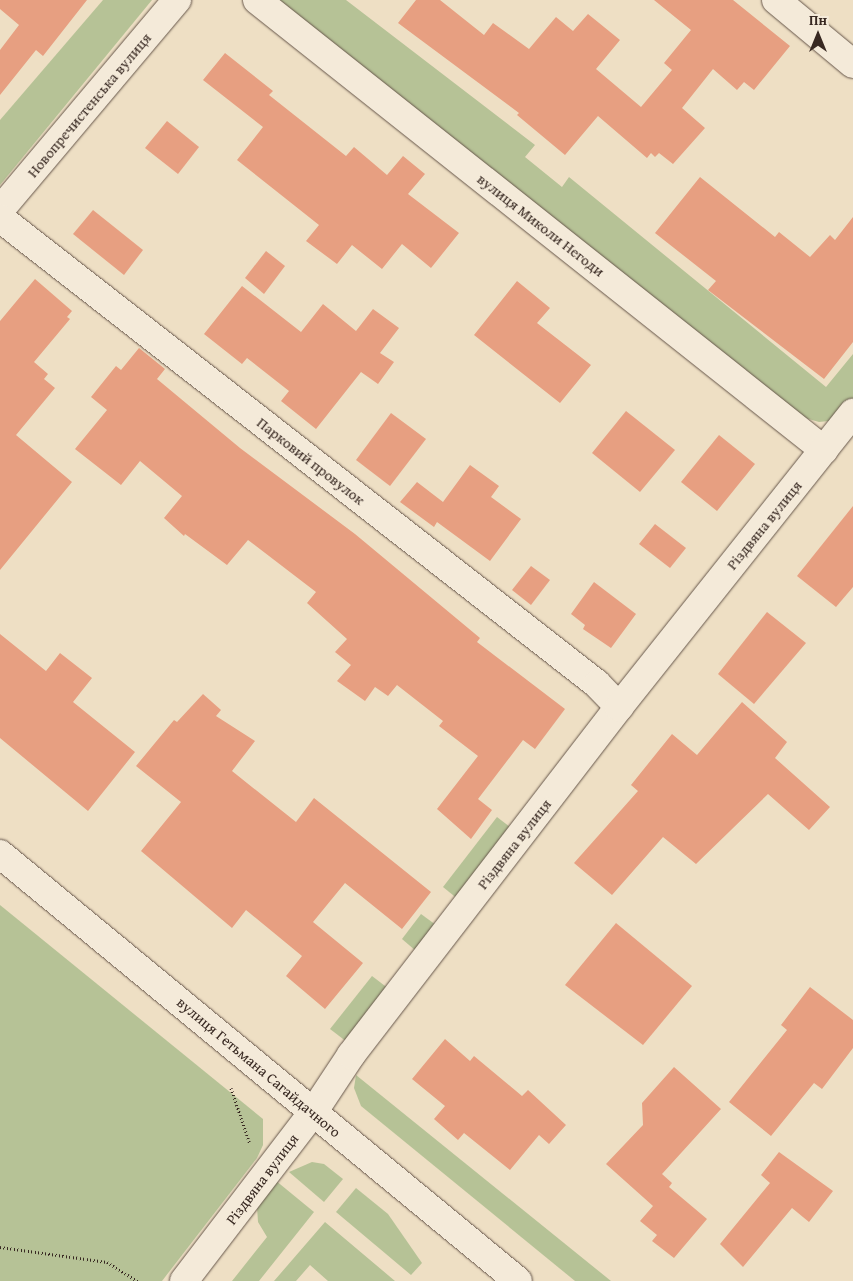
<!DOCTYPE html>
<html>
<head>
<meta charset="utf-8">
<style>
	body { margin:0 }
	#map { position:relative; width:853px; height:1281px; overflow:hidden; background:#eedfc4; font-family:"Gentium Book Plus",serif }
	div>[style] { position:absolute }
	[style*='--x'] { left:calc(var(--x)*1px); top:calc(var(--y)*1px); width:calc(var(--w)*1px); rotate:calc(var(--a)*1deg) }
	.green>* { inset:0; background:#b6c296 }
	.building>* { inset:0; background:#e79f81 }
	.path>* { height:3px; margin-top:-1.5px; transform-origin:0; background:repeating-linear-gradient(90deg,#382922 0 1px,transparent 0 3.5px) }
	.roads { filter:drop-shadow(0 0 1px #66564a) drop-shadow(0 0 1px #66564a) }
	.street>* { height:28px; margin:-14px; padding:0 14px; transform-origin:14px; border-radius:14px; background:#f4ead9 }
	.secondary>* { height:28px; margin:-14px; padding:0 14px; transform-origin:14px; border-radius:14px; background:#f4ead9 }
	span { translate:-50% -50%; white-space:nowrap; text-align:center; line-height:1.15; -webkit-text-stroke:4.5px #f4ead9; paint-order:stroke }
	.street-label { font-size:15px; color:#382922 }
	.north { position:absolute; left:793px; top:10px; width:50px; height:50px; -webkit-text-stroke:4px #f4ead9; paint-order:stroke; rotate:0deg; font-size:14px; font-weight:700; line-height:20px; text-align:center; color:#382922 }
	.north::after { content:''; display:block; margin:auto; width:18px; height:22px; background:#382922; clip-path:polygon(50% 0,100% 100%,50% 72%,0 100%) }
</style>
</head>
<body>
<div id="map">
	<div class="green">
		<div style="clip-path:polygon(103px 0,152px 0,0 185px,0 120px)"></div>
		<div style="clip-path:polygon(277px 0,346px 0,535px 145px,525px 157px,562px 187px,569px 177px,826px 387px,853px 354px,853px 401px,838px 420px,819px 422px,802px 417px)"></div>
		<div style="clip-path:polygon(497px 817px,514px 830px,459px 900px,443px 887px)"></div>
		<div style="clip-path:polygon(0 905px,263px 1119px,263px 1145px,257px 1158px,162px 1281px,0 1281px)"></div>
		<div style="clip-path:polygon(421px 914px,436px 925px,416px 951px,402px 939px)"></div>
		<div style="clip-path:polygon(372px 976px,389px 989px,347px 1042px,330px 1029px)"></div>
		<div style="clip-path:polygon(356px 1075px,611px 1281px,575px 1281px,361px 1106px,354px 1088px)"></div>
		<div style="clip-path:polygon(312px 1162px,324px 1164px,343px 1179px,324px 1202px,289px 1172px)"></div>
		<div style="clip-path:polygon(275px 1180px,314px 1212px,259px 1281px,232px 1281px,267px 1237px,258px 1222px,257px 1207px)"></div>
		<div style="clip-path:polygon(356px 1188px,388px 1214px,422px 1263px,411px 1275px,336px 1212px)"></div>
		<div style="clip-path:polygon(325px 1222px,395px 1281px,328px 1281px,310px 1265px,296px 1281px,274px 1281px)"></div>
	</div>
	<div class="building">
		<div style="clip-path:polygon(0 0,87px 0,43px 56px,36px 50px,0 95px,0 50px,19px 25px,0 9px)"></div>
		<div style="clip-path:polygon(416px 0,440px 0,484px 35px,493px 23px,529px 49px,556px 17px,573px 31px,588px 14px,620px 40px,596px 69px,641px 107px,672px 70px,664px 63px,691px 30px,654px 0,733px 0,790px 46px,754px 90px,744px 82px,737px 90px,713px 69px,682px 108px,705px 128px,673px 164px,659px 153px,655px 157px,651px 153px,647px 158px,598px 116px,565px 155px,517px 115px,519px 113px,398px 23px)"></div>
		<div style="clip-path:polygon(225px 53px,273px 91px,269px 95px,346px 156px,354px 147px,387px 175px,403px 156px,425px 174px,408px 194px,459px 233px,431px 268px,402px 244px,382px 269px,352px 245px,337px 264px,306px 241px,319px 225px,237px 160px,263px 127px,203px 80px)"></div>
		<div style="clip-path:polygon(167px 121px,199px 147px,178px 174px,145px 148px)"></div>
		<div style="clip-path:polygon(700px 177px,775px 237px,779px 232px,810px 257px,830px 235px,835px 240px,853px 217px,853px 342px,824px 379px,708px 290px,716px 281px,655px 233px)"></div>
		<div style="clip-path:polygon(93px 210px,143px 250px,124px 275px,73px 234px)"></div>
		<div style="clip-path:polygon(266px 251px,285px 266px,264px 294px,245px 278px)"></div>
		<div style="clip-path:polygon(35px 279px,72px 311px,67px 317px,70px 319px,34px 362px,48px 374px,44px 379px,55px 388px,16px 435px,72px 482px,0 570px,0 321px)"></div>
		<div style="clip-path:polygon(517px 281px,550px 308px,537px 323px,591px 365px,560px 403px,474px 335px)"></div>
		<div style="clip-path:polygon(242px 286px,301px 332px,323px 304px,356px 331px,373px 309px,399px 328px,380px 353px,394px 362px,378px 384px,361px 372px,316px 429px,281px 401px,289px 391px,247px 358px,242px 364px,204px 334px)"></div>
		<div style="clip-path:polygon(139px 348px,165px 369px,157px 379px,240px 448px,355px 534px,480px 638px,477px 642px,565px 709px,535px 749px,523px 740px,478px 799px,492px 810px,471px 839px,437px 809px,478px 756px,439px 726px,443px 721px,397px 685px,388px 696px,375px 687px,365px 701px,337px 681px,351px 665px,335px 652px,347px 639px,307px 603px,316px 592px,248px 540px,227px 565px,185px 534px,184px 536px,164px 518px,182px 496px,140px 461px,121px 485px,75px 449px,107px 410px,91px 397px,116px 366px,121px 370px)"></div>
		<div style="clip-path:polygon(626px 411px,675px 450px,640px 492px,592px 453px)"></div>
		<div style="clip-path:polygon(391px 413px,426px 439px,390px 486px,356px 460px)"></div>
		<div style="clip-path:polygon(719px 435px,755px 464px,717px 511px,681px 482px)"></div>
		<div style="clip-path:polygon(470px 465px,499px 486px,491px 497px,521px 519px,490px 561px,437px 522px,434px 527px,400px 502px,417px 482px,443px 502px)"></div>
		<div style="clip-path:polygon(853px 506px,853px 587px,836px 607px,797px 576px)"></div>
		<div style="clip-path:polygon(655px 524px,686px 548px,670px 568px,639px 544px)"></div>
		<div style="clip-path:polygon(531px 566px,550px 580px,531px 605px,512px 590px)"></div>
		<div style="clip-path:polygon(594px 582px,636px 614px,611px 648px,583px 629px,585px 625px,571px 614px)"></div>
		<div style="clip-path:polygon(767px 612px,806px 643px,754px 704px,718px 674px)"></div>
		<div style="clip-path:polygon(0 634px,46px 671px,60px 653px,92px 678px,73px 702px,135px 752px,88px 811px,0 738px)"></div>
		<div style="clip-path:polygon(203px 694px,221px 710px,216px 716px,255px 741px,232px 771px,296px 822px,314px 798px,431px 892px,402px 929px,345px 883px,313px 922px,363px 963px,325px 1009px,286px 976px,302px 956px,246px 910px,232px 928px,141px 851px,181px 802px,136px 766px,174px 720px,177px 722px)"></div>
		<div style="clip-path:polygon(742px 702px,787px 742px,775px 758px,830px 807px,809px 830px,768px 794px,696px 864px,663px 837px,612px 895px,574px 863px,638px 791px,631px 785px,672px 734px,697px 755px)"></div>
		<div style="clip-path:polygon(616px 923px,692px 986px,643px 1045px,565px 985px)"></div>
		<div style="clip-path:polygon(810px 987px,853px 1020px,853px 1048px,822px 1089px,814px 1083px,771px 1136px,729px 1102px,787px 1030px,781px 1025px)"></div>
		<div style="clip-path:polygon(445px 1039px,470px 1061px,474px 1056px,522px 1096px,528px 1090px,566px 1125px,549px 1144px,539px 1135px,510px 1170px,464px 1133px,458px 1140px,434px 1119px,445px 1106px,412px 1079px)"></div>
		<div style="clip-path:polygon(674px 1067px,721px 1109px,662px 1174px,672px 1183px,669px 1187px,707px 1219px,674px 1258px,652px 1241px,657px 1235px,640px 1221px,653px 1206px,606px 1164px,643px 1125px,642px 1103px)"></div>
		<div style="clip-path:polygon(779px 1152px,833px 1191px,809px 1222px,792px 1208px,743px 1267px,720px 1244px,770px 1183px,761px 1175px)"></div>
	</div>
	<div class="path">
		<div style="--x:231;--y:1088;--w:59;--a:71.3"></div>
		<div style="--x:0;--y:1247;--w:108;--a:8"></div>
		<div style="--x:107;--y:1262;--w:36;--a:32"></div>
	</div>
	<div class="roads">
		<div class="street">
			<div style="--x:257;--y:0;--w:724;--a:38.44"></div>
			<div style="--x:776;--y:0;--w:100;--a:39.7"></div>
			<div style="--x:0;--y:210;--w:275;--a:-49.9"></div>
			<div style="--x:0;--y:218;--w:757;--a:37.97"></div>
			<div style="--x:597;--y:684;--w:32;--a:46"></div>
			<div style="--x:184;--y:1281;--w:214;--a:-52.6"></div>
			<div style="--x:314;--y:1111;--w:67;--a:-56.5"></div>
			<div style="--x:351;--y:1055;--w:439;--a:-52.4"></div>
			<div style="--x:619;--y:707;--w:376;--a:-51.5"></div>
		</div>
		<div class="secondary">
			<div style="--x:0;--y:854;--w:671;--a:39.5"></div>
		</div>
	</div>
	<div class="street-label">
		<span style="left:89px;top:105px;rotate:-50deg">Новопречистенська вулиця</span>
		<span style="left:541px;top:225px;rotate:38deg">вулиця Миколи Негоди</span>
		<span style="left:311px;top:461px;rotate:38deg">Парковий провулок</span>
		<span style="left:764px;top:525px;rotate:-51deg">Різдвяна вулиця</span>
		<span style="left:514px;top:844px;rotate:-52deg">Різдвяна вулиця</span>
		<span style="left:259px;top:1067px;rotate:40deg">вулиця Гетьмана Сагайдачного</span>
		<span style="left:262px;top:1179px;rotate:-53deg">Різдвяна вулиця</span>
	</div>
	<div class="north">Пн</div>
</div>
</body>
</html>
